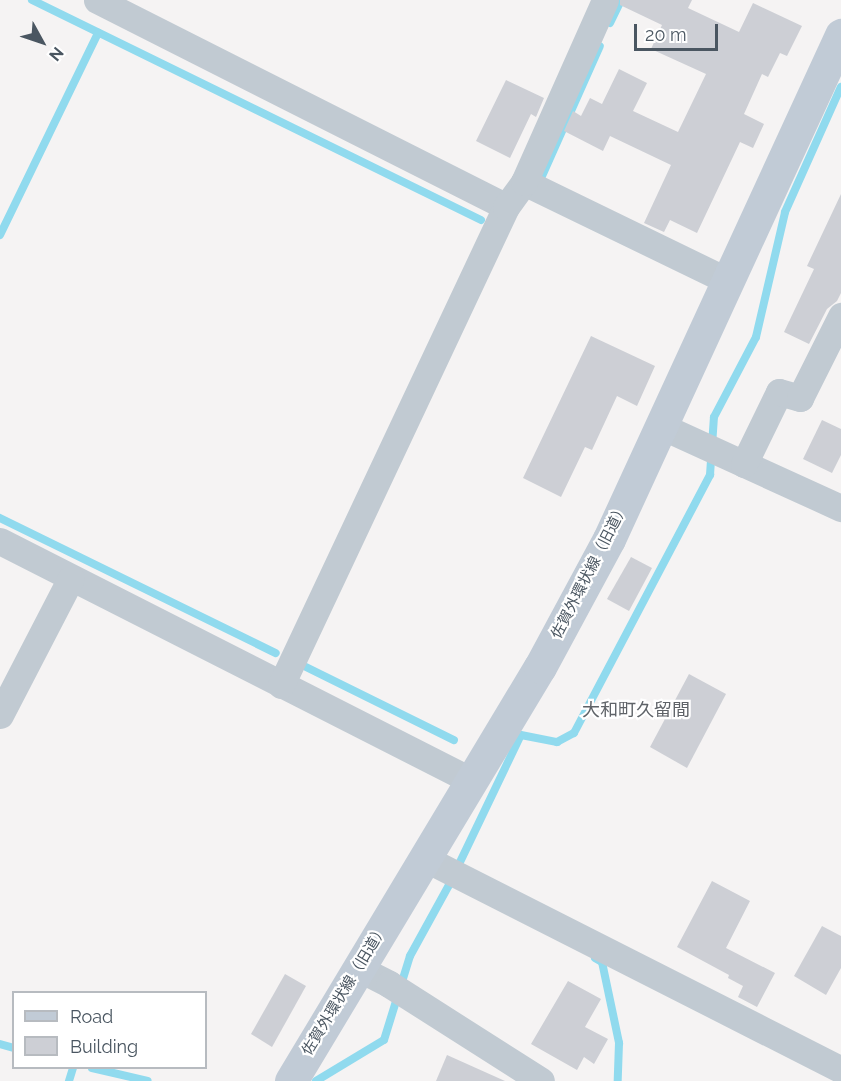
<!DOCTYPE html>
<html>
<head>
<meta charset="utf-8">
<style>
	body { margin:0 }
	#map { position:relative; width:841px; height:1081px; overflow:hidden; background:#f5f3f3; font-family:Raleway,"Noto Sans JP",sans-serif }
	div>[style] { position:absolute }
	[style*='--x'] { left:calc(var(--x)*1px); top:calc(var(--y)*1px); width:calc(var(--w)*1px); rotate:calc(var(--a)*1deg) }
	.stream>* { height:8px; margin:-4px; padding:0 4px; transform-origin:4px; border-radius:4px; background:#90daee }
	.building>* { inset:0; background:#cdcfd5 }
	.street>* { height:27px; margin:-13.5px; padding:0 13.5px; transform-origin:13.5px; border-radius:13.5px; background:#c1cad2 }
	.secondary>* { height:33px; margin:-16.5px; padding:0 16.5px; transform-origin:16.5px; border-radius:16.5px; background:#c1cbd6 }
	span { translate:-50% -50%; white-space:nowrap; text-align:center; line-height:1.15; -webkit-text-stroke:4.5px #fff; paint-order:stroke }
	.street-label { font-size:15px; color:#4a5661 }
	.quarter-label { font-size:18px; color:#5f6368 }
	.legend { position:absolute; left:12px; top:991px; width:195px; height:78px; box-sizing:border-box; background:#fff; border:2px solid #b7bbc0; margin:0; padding:8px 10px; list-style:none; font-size:18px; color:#4a5661 }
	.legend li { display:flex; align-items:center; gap:12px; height:30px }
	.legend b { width:30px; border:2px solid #b7bbc0 }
	.north { position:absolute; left:12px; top:12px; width:60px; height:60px; -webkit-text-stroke:4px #fff; paint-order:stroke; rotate:130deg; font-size:16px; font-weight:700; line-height:24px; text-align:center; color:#4a5661 }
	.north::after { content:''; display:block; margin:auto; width:21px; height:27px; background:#4a5661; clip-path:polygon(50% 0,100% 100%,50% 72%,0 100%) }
	.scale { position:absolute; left:634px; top:24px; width:84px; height:27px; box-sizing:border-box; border:3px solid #4a5661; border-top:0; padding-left:8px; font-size:18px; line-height:21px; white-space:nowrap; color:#4a5661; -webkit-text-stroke:4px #fff; paint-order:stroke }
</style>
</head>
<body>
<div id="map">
	<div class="stream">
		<div style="--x:32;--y:0;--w:500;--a:26.1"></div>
		<div style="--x:610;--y:23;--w:25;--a:-64"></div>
		<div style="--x:542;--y:176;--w:142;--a:-66"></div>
		<div style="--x:0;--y:235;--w:225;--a:-64.1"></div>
		<div style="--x:0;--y:518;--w:307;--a:26.1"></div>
		<div style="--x:306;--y:667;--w:165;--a:26.3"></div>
		<div style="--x:595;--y:958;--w:8;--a:30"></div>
		<div style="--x:602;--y:962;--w:83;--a:78.1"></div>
		<div style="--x:619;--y:1043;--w:38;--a:92"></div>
		<div style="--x:0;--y:1044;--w:15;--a:16"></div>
		<div style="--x:92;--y:1068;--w:57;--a:13.1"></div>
		<div style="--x:69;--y:1081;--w:14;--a:-73"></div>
		<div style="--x:316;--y:1081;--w:79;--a:-31.1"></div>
		<div style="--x:384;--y:1040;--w:88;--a:-72.8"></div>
		<div style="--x:410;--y:956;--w:81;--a:-61.2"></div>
		<div style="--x:449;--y:885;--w:166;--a:-64.4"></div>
		<div style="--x:521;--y:735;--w:37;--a:11"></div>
		<div style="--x:557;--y:742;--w:19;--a:-28"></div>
		<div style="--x:574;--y:733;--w:292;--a:-62.2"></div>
		<div style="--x:710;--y:475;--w:58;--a:-86.1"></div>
		<div style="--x:714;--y:417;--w:90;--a:-62.3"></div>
		<div style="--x:756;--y:337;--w:128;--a:-76.9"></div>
		<div style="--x:785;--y:212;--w:137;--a:-65.9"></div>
	</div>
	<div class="building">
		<div style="clip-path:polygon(620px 0,692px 0,688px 8px,739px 32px,753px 3px,802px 26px,787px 56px,780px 53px,768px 77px,762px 74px,744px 114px,764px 124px,753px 148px,740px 142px,697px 233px,670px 220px,664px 232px,644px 223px,671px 165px,610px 136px,603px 151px,564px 131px,573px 111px,581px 116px,590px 98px,602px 104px,619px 69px,647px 83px,633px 111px,678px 132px,706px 74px,651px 49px,662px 25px,620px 5px)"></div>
		<div style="clip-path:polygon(506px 80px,544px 98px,536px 117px,531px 114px,510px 158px,476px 141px)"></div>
		<div style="clip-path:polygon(841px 194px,841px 293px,837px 301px,827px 309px,809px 344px,784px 332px,814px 269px,807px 266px)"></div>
		<div style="clip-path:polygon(591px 336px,655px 366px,637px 406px,617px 396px,592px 450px,585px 447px,561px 497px,523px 478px)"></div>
		<div style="clip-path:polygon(822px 420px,841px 429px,841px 455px,832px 473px,803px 459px)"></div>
		<div style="clip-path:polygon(631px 557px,652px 568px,629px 611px,607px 599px)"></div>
		<div style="clip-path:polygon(689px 674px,726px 694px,687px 768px,650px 747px)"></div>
		<div style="clip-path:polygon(712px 881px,750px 901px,726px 948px,775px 973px,757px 1007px,738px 997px,743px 986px,728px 978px,729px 975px,677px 947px)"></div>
		<div style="clip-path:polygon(822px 926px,841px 936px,841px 968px,826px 995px,794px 976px)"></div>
		<div style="clip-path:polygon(285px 974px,306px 986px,272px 1047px,251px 1034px)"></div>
		<div style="clip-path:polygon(568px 981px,601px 999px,585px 1027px,608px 1039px,594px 1064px,584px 1057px,577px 1070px,531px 1044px)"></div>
		<div style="clip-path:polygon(447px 1055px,505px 1081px,436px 1081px)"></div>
	</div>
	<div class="street">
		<div style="--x:97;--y:0;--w:458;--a:26.8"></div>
		<div style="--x:524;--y:182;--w:227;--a:25.9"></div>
		<div style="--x:661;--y:426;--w:198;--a:24.5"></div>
		<div style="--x:744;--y:464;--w:80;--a:-64.1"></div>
		<div style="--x:779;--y:392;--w:22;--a:16"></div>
		<div style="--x:800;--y:398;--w:92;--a:-63.4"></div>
		<div style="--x:0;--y:541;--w:530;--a:26.95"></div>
		<div style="--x:281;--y:685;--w:528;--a:-64.79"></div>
		<div style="--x:506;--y:207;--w:31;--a:-54"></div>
		<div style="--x:524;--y:182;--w:199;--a:-66"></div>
		<div style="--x:0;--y:715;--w:154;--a:-62.6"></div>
		<div style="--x:424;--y:858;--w:468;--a:26.9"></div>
		<div style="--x:358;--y:968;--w:35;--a:27"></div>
		<div style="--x:389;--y:984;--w:180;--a:32.5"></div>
	</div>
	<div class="secondary">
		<div style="--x:291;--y:1081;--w:483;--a:-59"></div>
		<div style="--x:540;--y:667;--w:145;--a:-61.7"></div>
		<div style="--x:609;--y:539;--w:555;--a:-65.28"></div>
	</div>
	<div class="street-label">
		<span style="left:590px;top:571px;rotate:-63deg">佐賀外環状線（旧道）</span>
		<span style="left:345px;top:990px;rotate:-59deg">佐賀外環状線（旧道）</span>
	</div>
	<div class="quarter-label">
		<span style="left:636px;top:710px">大和町久留間</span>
	</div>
	<ul class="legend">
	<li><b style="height:8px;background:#c1cbd6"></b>Road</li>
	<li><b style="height:16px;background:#cdcfd5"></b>Building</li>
	</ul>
	<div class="north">N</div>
	<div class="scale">20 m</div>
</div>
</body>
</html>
